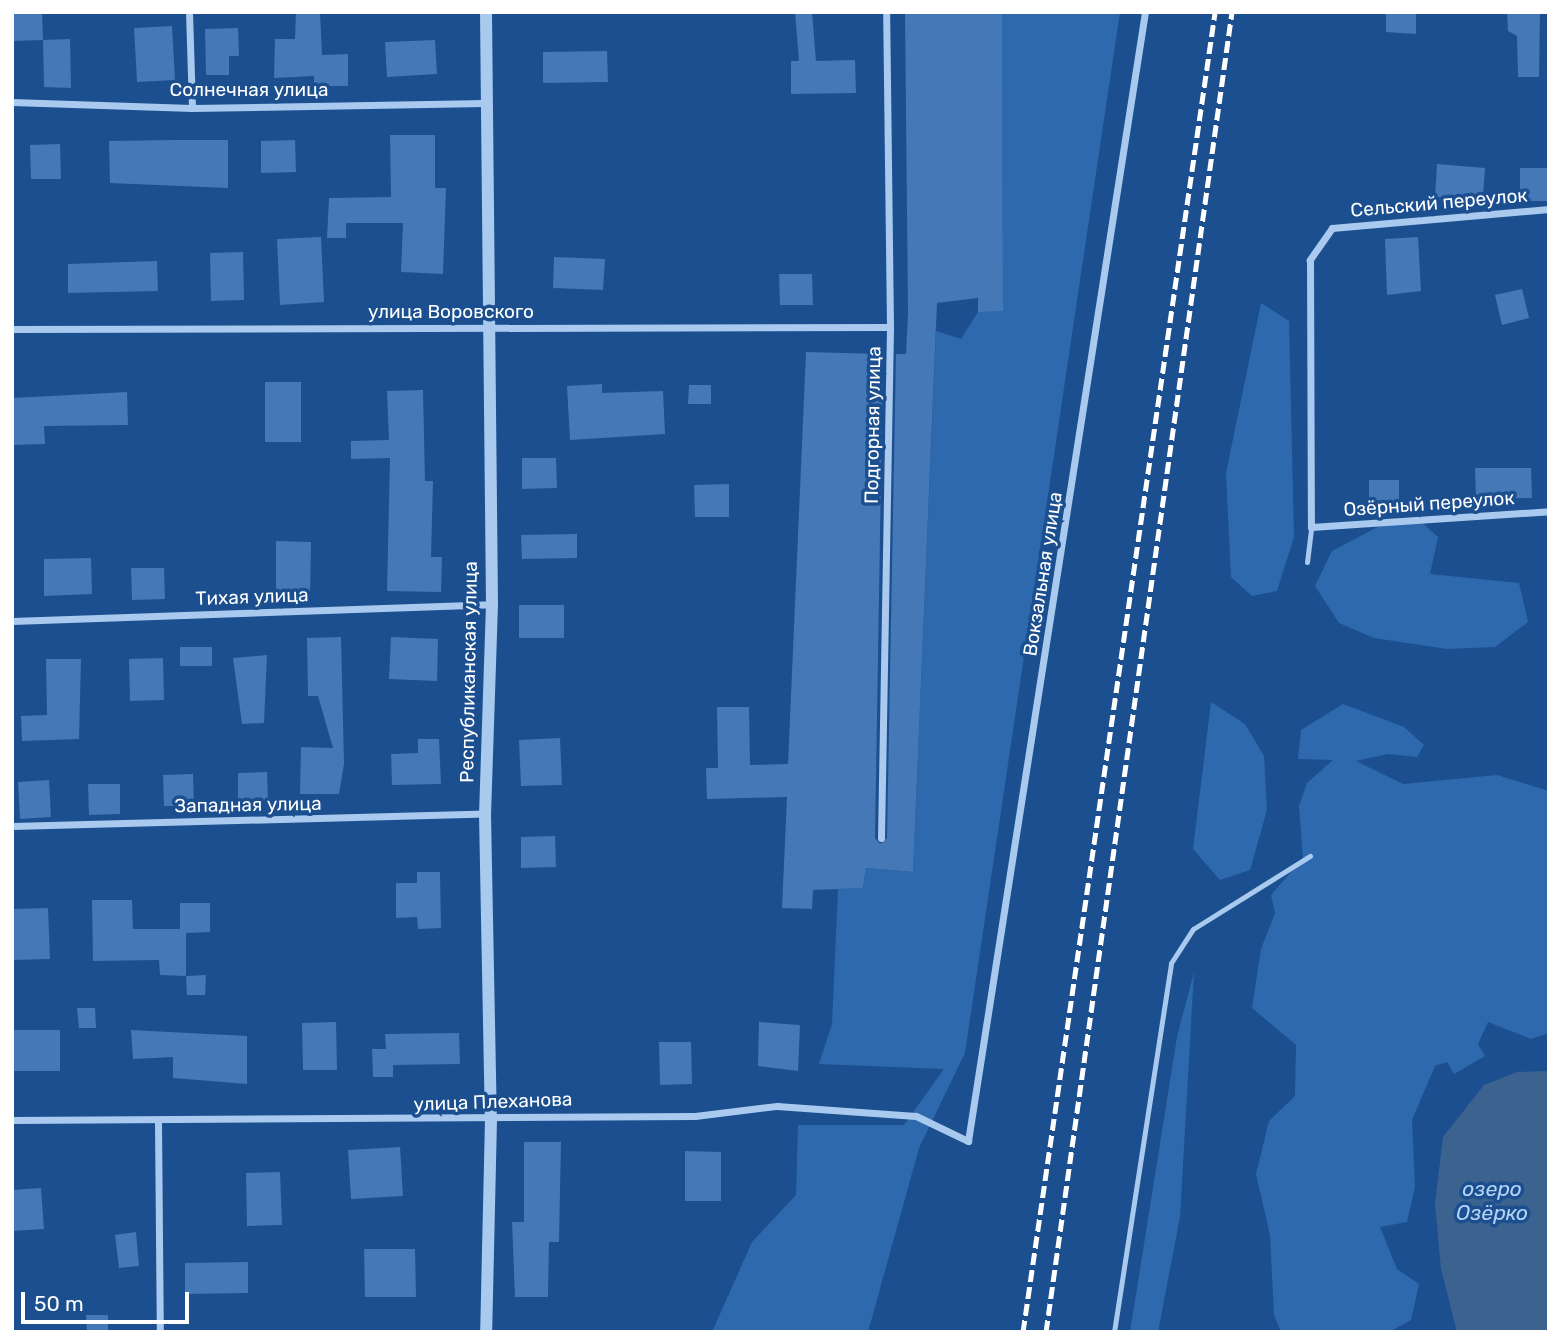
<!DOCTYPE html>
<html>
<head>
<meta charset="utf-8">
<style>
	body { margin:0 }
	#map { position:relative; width:1561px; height:1344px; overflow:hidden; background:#1b4f8f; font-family:Rubik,sans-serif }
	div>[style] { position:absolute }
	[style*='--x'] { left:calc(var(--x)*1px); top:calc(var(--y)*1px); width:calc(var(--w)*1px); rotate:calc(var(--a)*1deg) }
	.green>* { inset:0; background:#2e69ad }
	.water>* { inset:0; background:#3c6290 }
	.building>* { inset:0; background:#4478b7 }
	.service>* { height:5px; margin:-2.5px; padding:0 2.5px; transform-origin:2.5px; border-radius:2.5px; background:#a9c9ee }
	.minor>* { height:7px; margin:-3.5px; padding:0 3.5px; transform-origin:3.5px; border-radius:3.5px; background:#a9c9ee }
	.tertiary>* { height:12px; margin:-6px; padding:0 6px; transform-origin:6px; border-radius:6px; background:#a9c9ee }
	.rail>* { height:5px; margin-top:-2.5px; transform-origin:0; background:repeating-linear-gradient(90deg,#fff 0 12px,transparent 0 17px) }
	span { translate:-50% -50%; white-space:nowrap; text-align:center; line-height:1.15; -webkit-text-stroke:7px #1b4f8f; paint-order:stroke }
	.street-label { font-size:19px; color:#fff }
	.water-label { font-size:21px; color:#b5d3f5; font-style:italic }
	.frame { position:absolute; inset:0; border:14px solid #fff; pointer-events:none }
	.scale { position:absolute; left:21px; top:1292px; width:168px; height:32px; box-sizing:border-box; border:4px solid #fff; border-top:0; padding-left:9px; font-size:21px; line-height:24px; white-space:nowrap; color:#fff; -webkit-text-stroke:5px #1b4f8f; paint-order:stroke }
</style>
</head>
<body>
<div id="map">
	<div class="green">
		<div style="clip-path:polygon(1002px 12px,1120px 12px,965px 1053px,919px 1148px,868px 1332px,712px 1332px,752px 1242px,796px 1195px,798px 1125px,904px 1125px,944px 1069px,819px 1064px,832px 1024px,838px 889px,863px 888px,866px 868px,913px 872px,936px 331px,961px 339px,978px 312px,1003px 310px)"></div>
		<div style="clip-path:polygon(1261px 303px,1289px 321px,1294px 537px,1277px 591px,1252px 596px,1231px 577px,1226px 473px)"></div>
		<div style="clip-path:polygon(1418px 519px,1438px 537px,1430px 574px,1519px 583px,1528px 622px,1495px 647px,1447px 649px,1374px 638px,1339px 623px,1315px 586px,1332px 551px,1387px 522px)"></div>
		<div style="clip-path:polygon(1211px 702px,1245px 724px,1264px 756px,1267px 810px,1250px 870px,1220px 880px,1193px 849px)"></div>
		<div style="clip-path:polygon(1343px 704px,1404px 727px,1424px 745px,1417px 757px,1388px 754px,1356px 761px,1403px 784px,1497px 775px,1549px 791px,1549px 1033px,1531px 1039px,1488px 1022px,1478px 1044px,1485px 1056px,1454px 1074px,1447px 1062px,1435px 1066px,1412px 1120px,1415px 1187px,1407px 1222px,1380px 1227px,1397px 1269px,1419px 1284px,1411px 1320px,1389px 1332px,1281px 1332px,1274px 1315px,1270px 1235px,1256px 1174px,1269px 1121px,1295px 1096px,1296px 1045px,1252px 1008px,1261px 949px,1275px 913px,1271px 895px,1303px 858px,1299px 806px,1307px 783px,1333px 760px,1298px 759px,1301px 730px)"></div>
		<div style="clip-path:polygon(1194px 972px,1180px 1217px,1158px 1332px,1130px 1332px,1177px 1037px)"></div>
	</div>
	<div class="water">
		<div style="clip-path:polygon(1549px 1071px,1549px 1332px,1457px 1332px,1441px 1269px,1435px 1204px,1443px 1137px,1484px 1085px,1517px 1072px)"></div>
	</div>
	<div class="building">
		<div style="clip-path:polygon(13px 12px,42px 12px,43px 40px,14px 41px)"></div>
		<div style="clip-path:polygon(296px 12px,320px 12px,322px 55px,348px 54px,348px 86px,314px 86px,314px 76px,274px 78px,275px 39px,295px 39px)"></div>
		<div style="clip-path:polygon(795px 12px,812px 12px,816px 61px,855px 60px,856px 93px,791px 94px,791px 61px,799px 61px)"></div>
		<div style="clip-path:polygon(905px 12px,1002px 12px,1003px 311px,978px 312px,978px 298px,937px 303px,913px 872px,866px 868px,863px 888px,813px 890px,812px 909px,782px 908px,787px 797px,707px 799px,706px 768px,718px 768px,717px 707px,749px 707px,750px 765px,788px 764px,806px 352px,883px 354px,875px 838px,880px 844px,887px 838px,896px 354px,906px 354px,908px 313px)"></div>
		<div style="clip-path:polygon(1386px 12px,1416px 12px,1416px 34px,1386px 32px)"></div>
		<div style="clip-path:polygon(1507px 12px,1540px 12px,1539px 77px,1518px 77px,1517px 36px,1508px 31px)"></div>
		<div style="clip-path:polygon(172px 26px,175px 80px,137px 82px,134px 28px)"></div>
		<div style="clip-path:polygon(238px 28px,239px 56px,229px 56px,229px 75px,206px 75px,205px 29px)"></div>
		<div style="clip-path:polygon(70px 39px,71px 88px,44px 87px,43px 40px)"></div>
		<div style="clip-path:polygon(435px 40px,437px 74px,387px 77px,385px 42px)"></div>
		<div style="clip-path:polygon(607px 51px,608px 82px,543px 83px,543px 52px)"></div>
		<div style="clip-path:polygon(390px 135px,435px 135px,435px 188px,446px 188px,443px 274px,401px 272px,403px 223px,346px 223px,346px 238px,327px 238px,329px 198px,391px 197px)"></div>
		<div style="clip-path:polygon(173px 140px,228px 140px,228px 188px,110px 183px,109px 141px)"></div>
		<div style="clip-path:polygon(295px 140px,296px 172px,261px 173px,261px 141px)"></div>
		<div style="clip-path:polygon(60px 144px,61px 179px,31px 179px,30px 145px)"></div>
		<div style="clip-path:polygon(1437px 164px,1485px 168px,1482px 209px,1435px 198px)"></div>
		<div style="clip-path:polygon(1520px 168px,1549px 168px,1549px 201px,1520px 201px)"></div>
		<div style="clip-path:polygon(321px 237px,324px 302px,280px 305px,277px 239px)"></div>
		<div style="clip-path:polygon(1418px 237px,1421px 291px,1387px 295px,1385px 239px)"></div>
		<div style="clip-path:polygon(243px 252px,244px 300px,211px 301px,210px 253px)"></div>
		<div style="clip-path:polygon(554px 257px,605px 259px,603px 290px,553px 288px)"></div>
		<div style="clip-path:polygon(157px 261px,158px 291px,68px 293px,68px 264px)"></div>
		<div style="clip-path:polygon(779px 274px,812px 274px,813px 305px,780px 305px)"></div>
		<div style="clip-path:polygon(1522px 289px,1529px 318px,1502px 325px,1495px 295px)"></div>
		<div style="clip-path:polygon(265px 382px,301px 382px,301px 442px,265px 442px)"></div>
		<div style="clip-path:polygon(602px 384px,602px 393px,663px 391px,665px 434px,570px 440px,567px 386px)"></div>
		<div style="clip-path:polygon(689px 385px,711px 385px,711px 404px,688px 404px)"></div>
		<div style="clip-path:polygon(423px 390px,425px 481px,433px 481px,431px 557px,442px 557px,441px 592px,387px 591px,390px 458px,351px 459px,351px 441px,389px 440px,387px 391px)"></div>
		<div style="clip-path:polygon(127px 392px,128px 425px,44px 426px,45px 444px,12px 445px,12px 398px)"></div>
		<div style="clip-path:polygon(522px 458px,556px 458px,557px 488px,522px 489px)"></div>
		<div style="clip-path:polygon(1475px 468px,1531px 468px,1532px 498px,1476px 499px)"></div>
		<div style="clip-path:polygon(1369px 480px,1399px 480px,1399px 513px,1369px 513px)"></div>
		<div style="clip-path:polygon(729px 484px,729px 517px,695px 517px,694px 485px)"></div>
		<div style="clip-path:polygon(577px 534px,577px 558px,522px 559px,521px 535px)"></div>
		<div style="clip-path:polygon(276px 541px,311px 542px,310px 596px,276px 595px)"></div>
		<div style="clip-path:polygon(91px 558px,92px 594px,44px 596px,44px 559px)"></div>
		<div style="clip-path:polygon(131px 568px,164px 568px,165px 599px,132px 600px)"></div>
		<div style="clip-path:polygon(519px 605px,564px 605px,564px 638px,519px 638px)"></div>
		<div style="clip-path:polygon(341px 637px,344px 764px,339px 794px,300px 794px,301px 747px,333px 748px,318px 696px,308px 696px,307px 638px)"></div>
		<div style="clip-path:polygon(391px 637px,438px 639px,437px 681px,389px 679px)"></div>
		<div style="clip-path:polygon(180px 647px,212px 647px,212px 666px,180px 666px)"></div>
		<div style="clip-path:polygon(267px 655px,264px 723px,242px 724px,233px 658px)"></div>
		<div style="clip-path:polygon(163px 658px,164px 700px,130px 701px,129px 659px)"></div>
		<div style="clip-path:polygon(46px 659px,81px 659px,79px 739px,22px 741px,21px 716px,47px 715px)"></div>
		<div style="clip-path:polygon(560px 738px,562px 785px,521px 786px,519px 740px)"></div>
		<div style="clip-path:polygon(418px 739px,439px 739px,441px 784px,392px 785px,391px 754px,418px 753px)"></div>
		<div style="clip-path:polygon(267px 772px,268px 803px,238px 804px,238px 773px)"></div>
		<div style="clip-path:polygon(193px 774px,194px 806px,164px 806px,163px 775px)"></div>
		<div style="clip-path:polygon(49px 780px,51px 817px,20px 819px,18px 782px)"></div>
		<div style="clip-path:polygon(88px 784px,120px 784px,120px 814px,89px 815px)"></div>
		<div style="clip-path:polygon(555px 836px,556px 867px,521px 868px,521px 837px)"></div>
		<div style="clip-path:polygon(417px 872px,440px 872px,441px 928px,418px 929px,417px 917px,396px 918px,396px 883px,417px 883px)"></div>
		<div style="clip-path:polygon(92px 900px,132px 900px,133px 929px,180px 929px,180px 903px,210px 903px,210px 932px,186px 933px,186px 976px,160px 975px,159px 960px,93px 961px)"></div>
		<div style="clip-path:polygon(48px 908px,50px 959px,13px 960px,12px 909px)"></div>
		<div style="clip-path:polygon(206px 975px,205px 995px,187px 995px,186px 976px)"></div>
		<div style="clip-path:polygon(77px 1008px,95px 1008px,96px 1028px,79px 1028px)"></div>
		<div style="clip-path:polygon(336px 1022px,337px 1070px,303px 1070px,302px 1023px)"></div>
		<div style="clip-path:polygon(759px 1022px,800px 1025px,798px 1071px,758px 1066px)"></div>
		<div style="clip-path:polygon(14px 1030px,60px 1030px,60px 1071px,14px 1071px)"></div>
		<div style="clip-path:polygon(131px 1030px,247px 1036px,247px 1084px,173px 1078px,173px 1057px,133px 1059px)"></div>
		<div style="clip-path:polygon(459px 1033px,460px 1064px,393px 1065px,393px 1077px,373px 1077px,372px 1049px,386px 1049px,385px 1034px)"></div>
		<div style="clip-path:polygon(659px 1042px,691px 1042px,692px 1084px,660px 1085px)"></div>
		<div style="clip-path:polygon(524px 1142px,561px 1142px,559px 1242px,549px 1242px,548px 1297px,515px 1297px,512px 1222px,524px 1222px)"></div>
		<div style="clip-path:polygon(400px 1147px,403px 1196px,351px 1199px,348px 1150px)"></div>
		<div style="clip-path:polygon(685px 1151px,721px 1152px,721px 1201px,685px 1201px)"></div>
		<div style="clip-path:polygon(280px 1172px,282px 1225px,247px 1226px,246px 1173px)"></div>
		<div style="clip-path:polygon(41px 1188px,44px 1229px,12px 1231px,12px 1190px)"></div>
		<div style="clip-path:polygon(136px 1232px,139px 1266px,119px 1268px,115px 1235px)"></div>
		<div style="clip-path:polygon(364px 1249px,415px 1249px,416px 1297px,365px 1297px)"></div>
		<div style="clip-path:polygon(248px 1262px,248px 1293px,185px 1294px,185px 1263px)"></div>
		<div style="clip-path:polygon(86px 1315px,108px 1315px,108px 1332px,87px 1332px)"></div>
	</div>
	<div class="service">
		<div style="--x:1307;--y:562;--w:35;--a:-83"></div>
		<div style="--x:1114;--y:1332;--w:373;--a:-81.2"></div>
		<div style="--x:1171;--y:963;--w:40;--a:-57.1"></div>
		<div style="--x:1193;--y:929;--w:138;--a:-32"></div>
	</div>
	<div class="minor">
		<div style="--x:189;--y:12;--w:96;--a:88.2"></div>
		<div style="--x:12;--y:102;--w:180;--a:1.9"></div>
		<div style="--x:192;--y:108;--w:293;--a:-1"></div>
		<div style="--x:1549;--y:209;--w:218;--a:175"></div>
		<div style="--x:1332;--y:228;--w:39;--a:125"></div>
		<div style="--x:1310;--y:260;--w:267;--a:89.8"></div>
		<div style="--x:1311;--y:527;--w:239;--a:-3.8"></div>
		<div style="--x:12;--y:329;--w:878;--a:-0.13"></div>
		<div style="--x:12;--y:621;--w:480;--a:-2"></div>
		<div style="--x:12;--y:826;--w:473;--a:-1.5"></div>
		<div style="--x:881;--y:838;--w:511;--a:-88.99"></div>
		<div style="--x:890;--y:327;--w:315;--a:-90.7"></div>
		<div style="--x:12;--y:1120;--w:683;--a:-0.34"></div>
		<div style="--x:695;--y:1116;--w:83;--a:-7"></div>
		<div style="--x:777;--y:1106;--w:139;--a:4.1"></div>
		<div style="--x:916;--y:1116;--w:58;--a:25.7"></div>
		<div style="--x:968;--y:1141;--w:1143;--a:-81.09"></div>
		<div style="--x:158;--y:1122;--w:210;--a:89.5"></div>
	</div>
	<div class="tertiary">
		<div style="--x:486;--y:12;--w:592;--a:89.42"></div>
		<div style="--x:492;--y:604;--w:210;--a:91.9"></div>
		<div style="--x:485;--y:814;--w:305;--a:88.9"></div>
		<div style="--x:491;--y:1119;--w:213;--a:91.3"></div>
	</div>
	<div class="rail">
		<div style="--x:1023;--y:1332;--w:1334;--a:-81.72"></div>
		<div style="--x:1046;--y:1332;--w:1333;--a:-81.98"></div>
	</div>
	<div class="street-label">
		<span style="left:249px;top:90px">Солнечная улица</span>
		<span style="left:1439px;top:203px;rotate:-5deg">Сельский переулок</span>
		<span style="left:451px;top:312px">улица Воровского</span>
		<span style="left:873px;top:425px;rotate:-89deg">Подгорная улица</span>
		<span style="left:1429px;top:504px;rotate:-4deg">Озёрный переулок</span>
		<span style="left:1043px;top:574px;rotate:-81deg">Вокзальная улица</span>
		<span style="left:252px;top:597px;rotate:-2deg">Тихая улица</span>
		<span style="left:469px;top:672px;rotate:-89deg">Республиканская улица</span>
		<span style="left:248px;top:805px;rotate:-1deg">Западная улица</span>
		<span style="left:493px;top:1102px;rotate:-2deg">улица Плеханова</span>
	</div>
	<div class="water-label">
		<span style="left:1492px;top:1201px">озеро<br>Озёрко</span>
	</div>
	<div class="frame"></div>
	<div class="scale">50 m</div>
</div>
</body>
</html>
